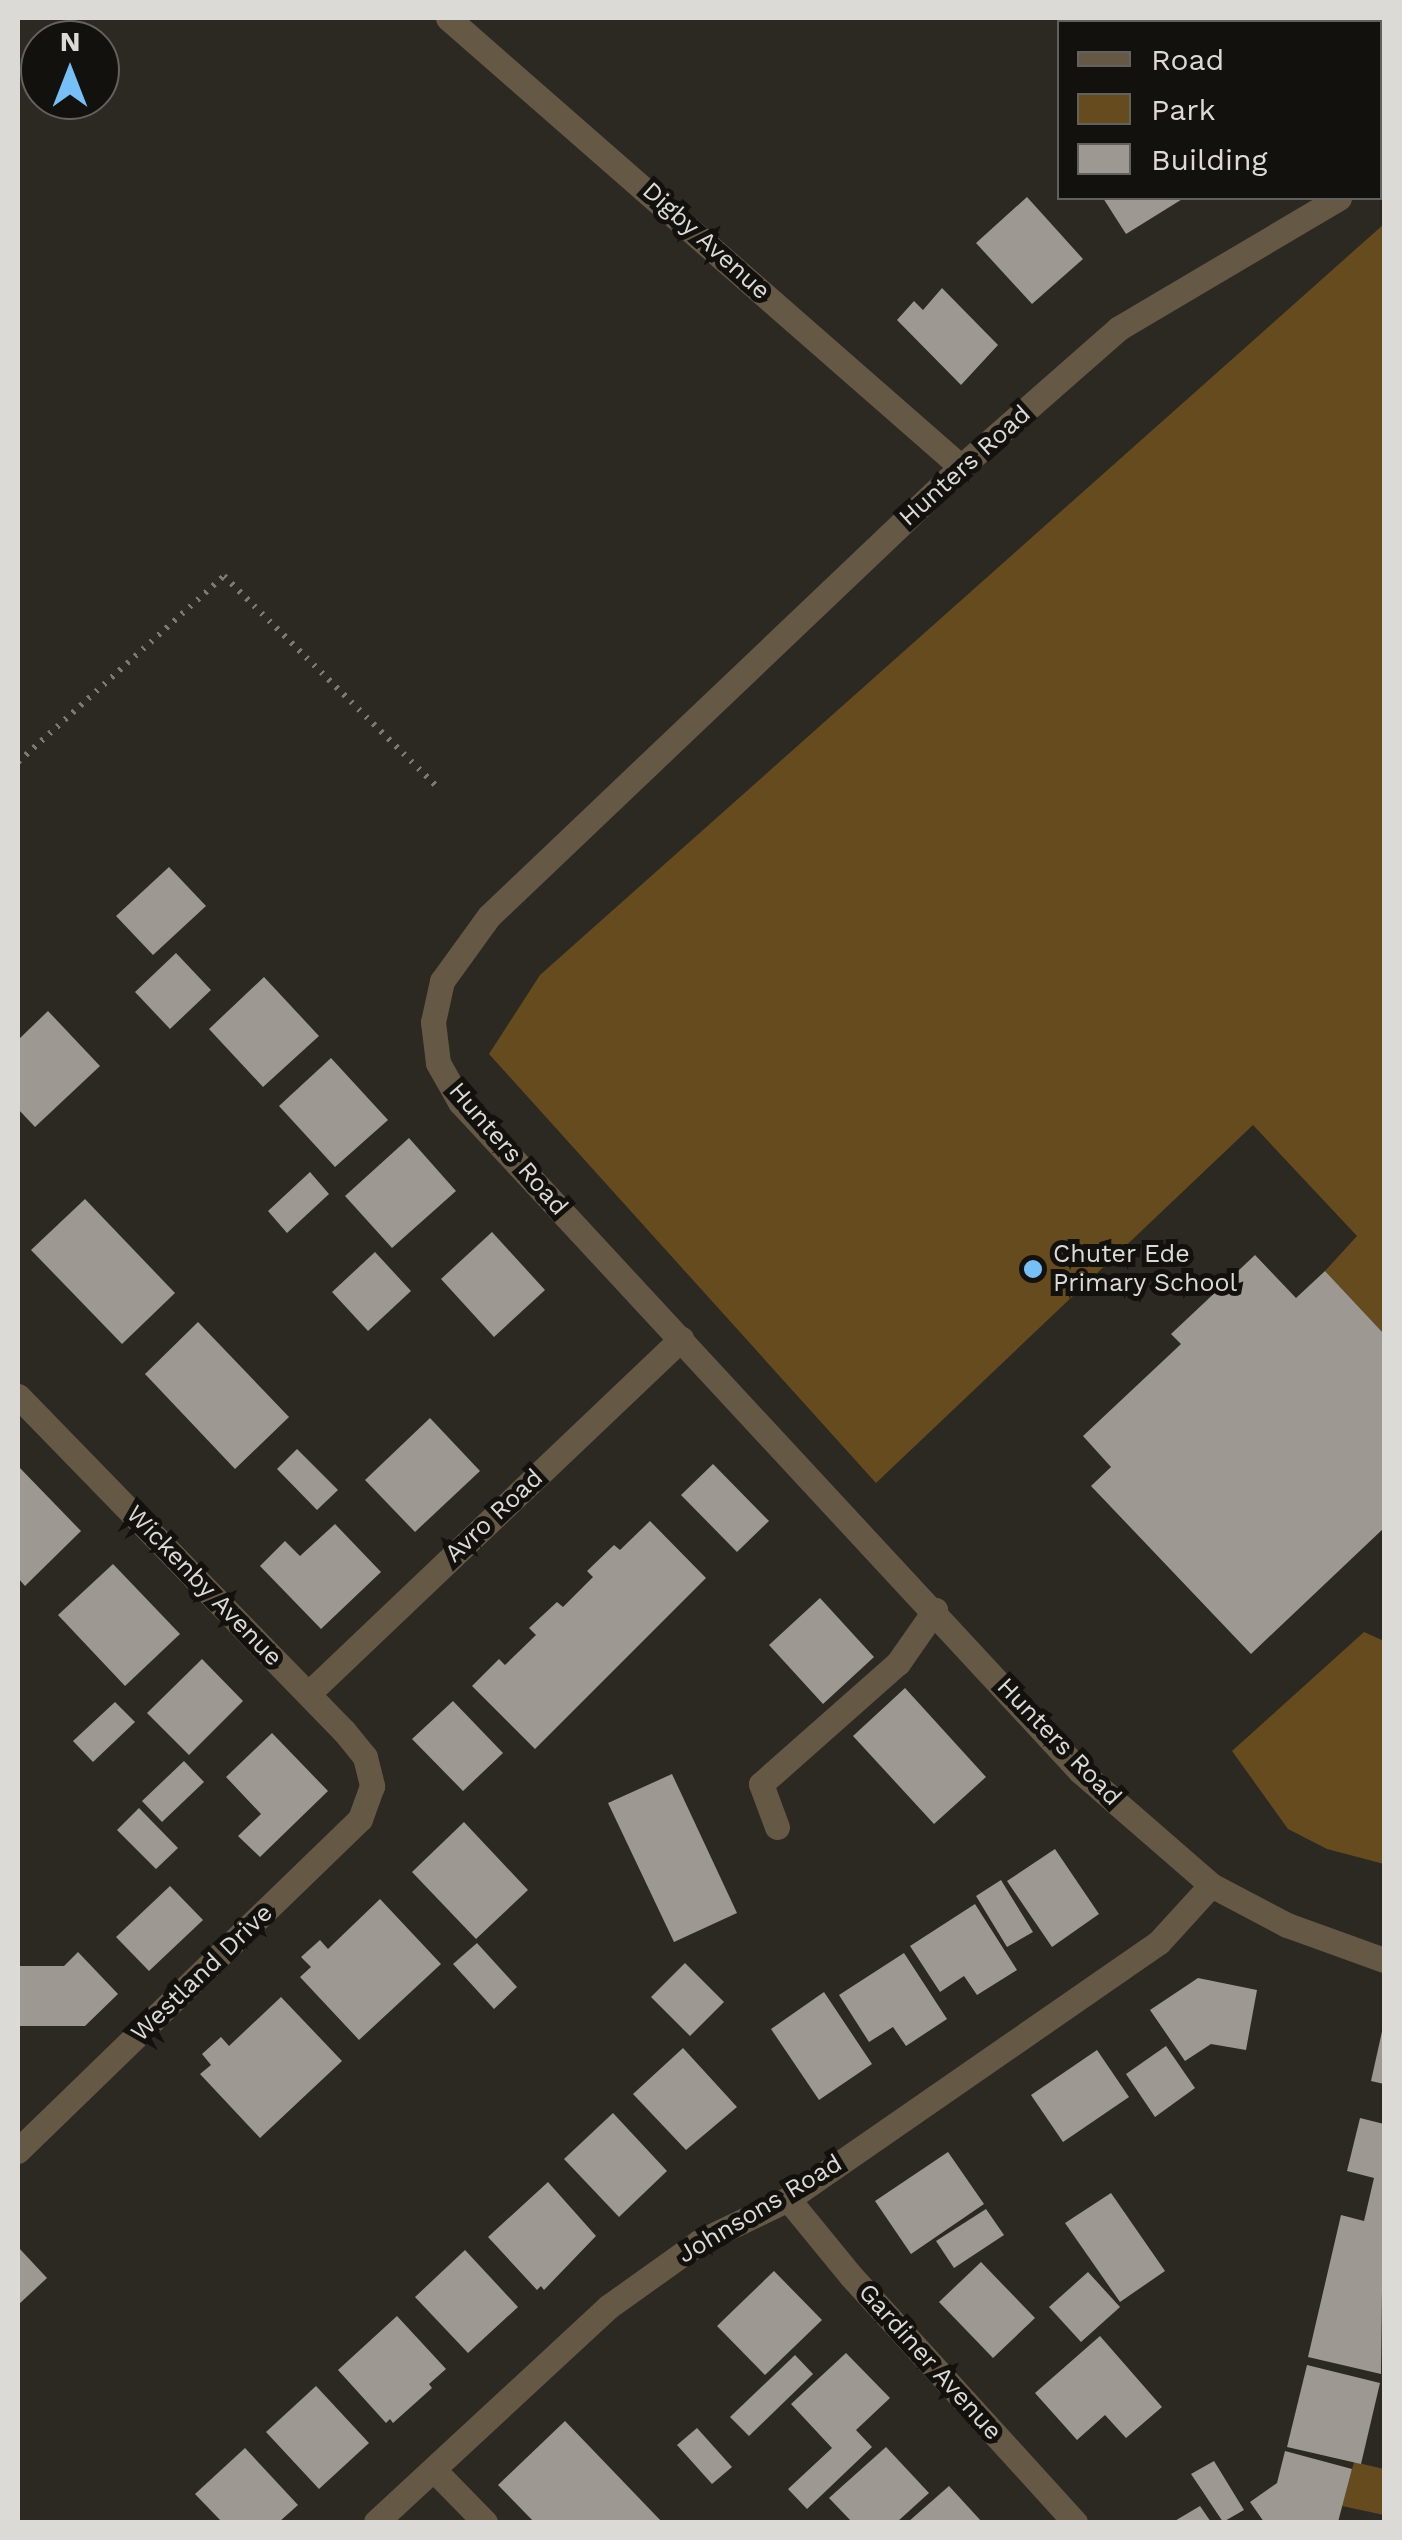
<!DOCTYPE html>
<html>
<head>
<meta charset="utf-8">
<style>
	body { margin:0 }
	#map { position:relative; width:1402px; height:2540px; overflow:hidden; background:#2c2822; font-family:"Work Sans",sans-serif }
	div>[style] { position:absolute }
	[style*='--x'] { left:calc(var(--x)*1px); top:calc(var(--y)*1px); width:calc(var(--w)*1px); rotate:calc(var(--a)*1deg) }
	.green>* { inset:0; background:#664b1f }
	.building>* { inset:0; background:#9d9891 }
	.path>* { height:6px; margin-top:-3px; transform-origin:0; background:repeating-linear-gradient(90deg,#7c7974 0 2.5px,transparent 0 10.5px) }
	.lane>* { height:25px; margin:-12.5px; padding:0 12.5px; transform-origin:12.5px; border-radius:12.5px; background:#655845 }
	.street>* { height:25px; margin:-12.5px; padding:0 12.5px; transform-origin:12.5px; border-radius:12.5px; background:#655845 }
	.dots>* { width:28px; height:28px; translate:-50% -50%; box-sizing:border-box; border:5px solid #13110e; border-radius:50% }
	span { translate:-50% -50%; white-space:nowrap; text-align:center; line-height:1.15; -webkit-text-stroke:10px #13110e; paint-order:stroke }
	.street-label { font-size:25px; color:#dcdad6 }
	.poi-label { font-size:25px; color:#dcdad6 }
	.left { translate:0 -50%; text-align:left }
	.frame { position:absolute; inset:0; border:20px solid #dcdad6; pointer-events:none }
	.legend { position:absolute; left:1057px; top:20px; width:325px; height:180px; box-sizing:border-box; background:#13110e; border:2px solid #63615e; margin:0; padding:12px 18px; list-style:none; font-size:30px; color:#dcdad6 }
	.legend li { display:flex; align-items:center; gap:20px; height:50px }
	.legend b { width:50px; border:2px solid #63615e }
	.north { position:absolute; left:20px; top:20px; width:100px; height:100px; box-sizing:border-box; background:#13110e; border:2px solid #63615e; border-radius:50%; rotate:0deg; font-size:28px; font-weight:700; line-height:40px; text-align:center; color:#dcdad6 }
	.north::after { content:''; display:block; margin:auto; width:35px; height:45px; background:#76c0f7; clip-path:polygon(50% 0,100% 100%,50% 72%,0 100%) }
</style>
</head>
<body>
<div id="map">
	<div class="green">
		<div style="clip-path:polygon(1384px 224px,1384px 1334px,1325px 1271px,1357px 1236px,1253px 1125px,876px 1483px,489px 1054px,540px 975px)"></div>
		<div style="clip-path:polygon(1364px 1632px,1384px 1641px,1384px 1864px,1327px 1849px,1288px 1829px,1232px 1751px)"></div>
		<div style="clip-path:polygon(1354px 2462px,1384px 2469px,1384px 2515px,1342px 2506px)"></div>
	</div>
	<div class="building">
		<div style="clip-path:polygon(1027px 197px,1083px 259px,1032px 304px,976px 243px)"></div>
		<div style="clip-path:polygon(1103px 198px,1184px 198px,1126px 234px)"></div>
		<div style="clip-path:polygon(942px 288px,998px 345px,961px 385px,897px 320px,914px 301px,923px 310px)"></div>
		<div style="clip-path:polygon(169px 867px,206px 906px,153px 955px,116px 916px)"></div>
		<div style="clip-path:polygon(176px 953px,211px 990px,170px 1029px,135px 992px)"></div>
		<div style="clip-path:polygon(264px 977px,319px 1036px,263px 1087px,209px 1029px)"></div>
		<div style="clip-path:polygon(48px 1011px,100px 1066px,35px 1127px,18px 1109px,18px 1040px)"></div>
		<div style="clip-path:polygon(331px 1058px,388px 1120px,335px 1167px,279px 1106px)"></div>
		<div style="clip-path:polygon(409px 1138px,456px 1191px,392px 1248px,345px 1196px)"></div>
		<div style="clip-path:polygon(310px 1172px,329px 1194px,287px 1233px,268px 1211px)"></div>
		<div style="clip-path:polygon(85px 1199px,175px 1293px,122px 1344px,31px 1250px)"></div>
		<div style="clip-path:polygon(492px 1232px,545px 1290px,494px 1337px,441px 1279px)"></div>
		<div style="clip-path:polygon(375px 1252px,411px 1291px,368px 1331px,332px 1292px)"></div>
		<div style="clip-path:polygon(1255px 1255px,1296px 1298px,1325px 1271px,1384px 1334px,1384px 1528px,1251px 1654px,1091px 1486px,1111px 1467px,1083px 1436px,1181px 1344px,1171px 1334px)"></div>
		<div style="clip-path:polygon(198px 1322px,289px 1417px,235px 1469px,145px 1374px)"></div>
		<div style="clip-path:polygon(430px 1418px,480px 1471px,415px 1532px,365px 1480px)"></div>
		<div style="clip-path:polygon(297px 1449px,338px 1490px,317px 1510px,277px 1469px)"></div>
		<div style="clip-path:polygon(713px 1464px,769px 1521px,737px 1552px,681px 1495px)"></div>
		<div style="clip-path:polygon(18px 1466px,81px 1531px,25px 1586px,18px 1578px)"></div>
		<div style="clip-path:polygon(650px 1521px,706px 1578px,535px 1749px,472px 1686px,499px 1659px,505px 1665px,536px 1635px,529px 1628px,557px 1602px,563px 1607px,593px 1577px,587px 1571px,614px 1545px,620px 1550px)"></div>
		<div style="clip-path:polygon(335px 1524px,381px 1572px,321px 1629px,260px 1566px,285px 1541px,300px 1556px)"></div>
		<div style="clip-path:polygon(113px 1564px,180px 1634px,125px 1686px,58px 1615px)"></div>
		<div style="clip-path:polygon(820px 1598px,874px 1657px,823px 1704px,769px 1645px)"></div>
		<div style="clip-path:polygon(202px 1659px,243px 1701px,189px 1755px,147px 1713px)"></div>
		<div style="clip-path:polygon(905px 1688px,986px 1777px,934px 1824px,853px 1736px)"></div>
		<div style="clip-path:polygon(453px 1701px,503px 1753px,463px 1791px,412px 1739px)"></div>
		<div style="clip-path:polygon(115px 1702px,135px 1722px,93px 1762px,73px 1741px)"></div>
		<div style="clip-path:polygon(272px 1733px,328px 1791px,260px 1857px,238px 1836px,261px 1814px,226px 1777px)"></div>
		<div style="clip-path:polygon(184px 1761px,204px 1782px,162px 1822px,142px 1801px)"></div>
		<div style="clip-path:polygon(672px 1774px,737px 1913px,674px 1942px,608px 1803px)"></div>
		<div style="clip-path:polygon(139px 1808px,178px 1848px,156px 1869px,117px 1830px)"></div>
		<div style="clip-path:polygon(464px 1822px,528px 1890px,476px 1939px,412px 1872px)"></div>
		<div style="clip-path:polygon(1055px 1849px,1099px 1914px,1052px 1947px,1007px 1881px)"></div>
		<div style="clip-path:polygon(1001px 1880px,1033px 1932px,1007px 1947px,976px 1896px)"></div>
		<div style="clip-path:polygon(170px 1886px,203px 1920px,149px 1971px,116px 1937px)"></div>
		<div style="clip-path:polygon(380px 1899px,441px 1964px,359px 2040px,300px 1977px,311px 1967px,301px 1957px,320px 1940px,328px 1949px)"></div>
		<div style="clip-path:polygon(975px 1904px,1017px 1970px,977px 1995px,964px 1976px,940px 1992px,910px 1946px)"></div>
		<div style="clip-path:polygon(477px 1943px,517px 1987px,494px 2009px,453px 1964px)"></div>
		<div style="clip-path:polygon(78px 1952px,118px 1994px,85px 2026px,18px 2026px,18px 1966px,64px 1966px)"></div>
		<div style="clip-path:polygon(904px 1953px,947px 2019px,906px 2046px,893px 2027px,869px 2042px,839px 1995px)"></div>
		<div style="clip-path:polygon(685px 1963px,724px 2002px,690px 2036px,651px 1997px)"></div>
		<div style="clip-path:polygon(1198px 1978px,1257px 1990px,1246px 2050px,1211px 2044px,1185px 2061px,1150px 2010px)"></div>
		<div style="clip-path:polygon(824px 1992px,872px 2064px,819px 2100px,771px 2029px)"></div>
		<div style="clip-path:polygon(281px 1997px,342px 2061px,260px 2138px,200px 2074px,211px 2065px,202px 2054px,221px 2037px,229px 2046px)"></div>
		<div style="clip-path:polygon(1383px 2027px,1384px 2027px,1384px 2084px,1371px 2081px)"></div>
		<div style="clip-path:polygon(1166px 2046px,1195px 2088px,1155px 2117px,1126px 2074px)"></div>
		<div style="clip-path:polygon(683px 2048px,737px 2107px,686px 2150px,633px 2094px)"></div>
		<div style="clip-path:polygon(1097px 2050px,1129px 2097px,1063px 2142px,1031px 2095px)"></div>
		<div style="clip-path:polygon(613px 2113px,667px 2171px,619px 2217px,564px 2159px)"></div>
		<div style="clip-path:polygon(1360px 2118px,1384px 2124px,1381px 2374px,1308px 2357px,1341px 2215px,1364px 2221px,1374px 2178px,1347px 2171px)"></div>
		<div style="clip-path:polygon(948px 2152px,984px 2204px,911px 2254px,875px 2201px)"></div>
		<div style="clip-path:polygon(548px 2182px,596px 2236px,544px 2290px,541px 2286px,537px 2290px,488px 2237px)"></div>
		<div style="clip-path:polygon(1111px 2193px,1165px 2271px,1120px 2302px,1065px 2223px)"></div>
		<div style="clip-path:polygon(986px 2209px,1004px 2235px,954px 2268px,936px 2241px)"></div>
		<div style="clip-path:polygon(18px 2247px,47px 2278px,18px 2305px)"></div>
		<div style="clip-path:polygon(465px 2250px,518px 2307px,468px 2353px,415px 2297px)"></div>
		<div style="clip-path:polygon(981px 2262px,1035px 2318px,993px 2358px,939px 2302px)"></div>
		<div style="clip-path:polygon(774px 2271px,822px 2320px,765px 2375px,717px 2326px)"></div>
		<div style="clip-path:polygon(1088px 2272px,1120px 2307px,1081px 2342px,1049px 2307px)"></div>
		<div style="clip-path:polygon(397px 2316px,446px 2369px,429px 2384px,432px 2388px,393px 2423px,390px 2419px,386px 2423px,338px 2370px)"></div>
		<div style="clip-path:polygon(1100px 2336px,1162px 2407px,1126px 2438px,1105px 2415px,1077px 2440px,1035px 2393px)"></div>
		<div style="clip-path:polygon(846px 2353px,890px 2398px,856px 2430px,872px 2447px,807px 2509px,788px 2489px,832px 2448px,791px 2404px)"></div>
		<div style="clip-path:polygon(795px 2355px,813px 2374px,749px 2436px,730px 2417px)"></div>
		<div style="clip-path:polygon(1307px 2365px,1380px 2383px,1361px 2464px,1287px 2447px)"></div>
		<div style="clip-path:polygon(316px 2386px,369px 2443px,319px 2489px,266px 2432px)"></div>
		<div style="clip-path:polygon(565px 2421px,662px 2522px,534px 2522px,498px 2485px)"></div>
		<div style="clip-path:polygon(697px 2428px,732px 2467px,712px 2484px,677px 2445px)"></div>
		<div style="clip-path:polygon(886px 2447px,929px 2493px,897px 2522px,852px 2522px,829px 2498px)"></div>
		<div style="clip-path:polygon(245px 2448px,298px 2505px,279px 2522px,222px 2522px,195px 2494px)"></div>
		<div style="clip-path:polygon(1285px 2451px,1352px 2469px,1338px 2522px,1264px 2522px,1250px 2502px,1277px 2483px)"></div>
		<div style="clip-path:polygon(1214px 2461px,1244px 2510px,1223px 2522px,1191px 2474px)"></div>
		<div style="clip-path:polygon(949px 2486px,982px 2522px,908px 2522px)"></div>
		<div style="clip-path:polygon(1200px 2506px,1211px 2522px,1173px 2522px)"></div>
	</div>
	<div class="path">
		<div style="--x:18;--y:762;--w:278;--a:-42.1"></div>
		<div style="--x:224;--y:576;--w:303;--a:44.7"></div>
	</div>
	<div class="lane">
		<div style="--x:1357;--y:18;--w:5;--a:53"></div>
		<div style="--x:1380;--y:58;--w:10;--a:66"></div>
		<div style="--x:777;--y:1827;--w:46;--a:-110.4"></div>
		<div style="--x:761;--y:1784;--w:183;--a:-41.5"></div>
		<div style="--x:898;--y:1663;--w:65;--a:-55.1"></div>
		<div style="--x:434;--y:2470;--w:73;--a:45.6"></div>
	</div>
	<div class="street">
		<div style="--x:448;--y:18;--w:682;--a:41.19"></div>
		<div style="--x:1233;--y:18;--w:5;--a:53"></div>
		<div style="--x:1380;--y:174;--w:5;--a:-37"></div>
		<div style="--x:1339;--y:198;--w:256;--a:149.4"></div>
		<div style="--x:1119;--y:328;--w:210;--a:138.7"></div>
		<div style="--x:961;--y:467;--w:651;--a:136.43"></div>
		<div style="--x:489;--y:916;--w:80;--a:125.9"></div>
		<div style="--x:442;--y:981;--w:42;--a:102.4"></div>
		<div style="--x:433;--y:1022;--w:41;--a:83"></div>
		<div style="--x:438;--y:1063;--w:45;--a:60.6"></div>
		<div style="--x:460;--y:1102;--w:912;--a:47.18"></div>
		<div style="--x:1080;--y:1771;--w:174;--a:41"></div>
		<div style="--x:1211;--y:1885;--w:86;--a:27.8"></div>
		<div style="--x:1287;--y:1925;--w:103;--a:19.8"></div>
		<div style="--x:18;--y:1396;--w:467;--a:45.8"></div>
		<div style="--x:344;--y:1731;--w:33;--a:51"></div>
		<div style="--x:365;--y:1757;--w:30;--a:76"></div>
		<div style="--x:372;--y:1786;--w:35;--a:110"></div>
		<div style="--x:360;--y:1819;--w:477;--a:135.9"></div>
		<div style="--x:309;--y:1693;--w:514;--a:-43.58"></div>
		<div style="--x:788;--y:2199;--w:99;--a:50.7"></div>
		<div style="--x:851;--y:2276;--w:333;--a:47.7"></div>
		<div style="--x:376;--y:2522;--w:316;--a:-42.8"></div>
		<div style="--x:608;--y:2307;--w:112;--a:-35.5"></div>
		<div style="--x:699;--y:2242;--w:99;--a:-25.8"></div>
		<div style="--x:788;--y:2199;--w:451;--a:-34.7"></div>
		<div style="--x:1159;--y:1942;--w:77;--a:-47.6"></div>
	</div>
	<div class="dots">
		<div style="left:1033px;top:1269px;background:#76c0f7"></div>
	</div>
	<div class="street-label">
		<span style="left:706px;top:241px;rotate:42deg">Digby Avenue</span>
		<span style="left:965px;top:466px;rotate:-42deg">Hunters Road</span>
		<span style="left:508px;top:1149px;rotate:49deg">Hunters Road</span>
		<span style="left:494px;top:1516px;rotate:-43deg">Avro Road</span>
		<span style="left:204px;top:1586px;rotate:46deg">Wickenby Avenue</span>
		<span style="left:1059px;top:1742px;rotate:46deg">Hunters Road</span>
		<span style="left:202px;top:1973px;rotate:-44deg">Westland Drive</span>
		<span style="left:760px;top:2209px;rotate:-31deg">Johnsons Road</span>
		<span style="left:930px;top:2362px;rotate:48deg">Gardiner Avenue</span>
	</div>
	<div class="poi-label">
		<span class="left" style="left:1053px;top:1269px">Chuter Ede<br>Primary School</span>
	</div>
	<div class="frame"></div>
	<ul class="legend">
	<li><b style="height:12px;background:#655845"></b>Road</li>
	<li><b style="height:28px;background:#664b1f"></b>Park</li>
	<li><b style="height:28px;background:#9d9891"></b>Building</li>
	</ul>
	<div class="north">N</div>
</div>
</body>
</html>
